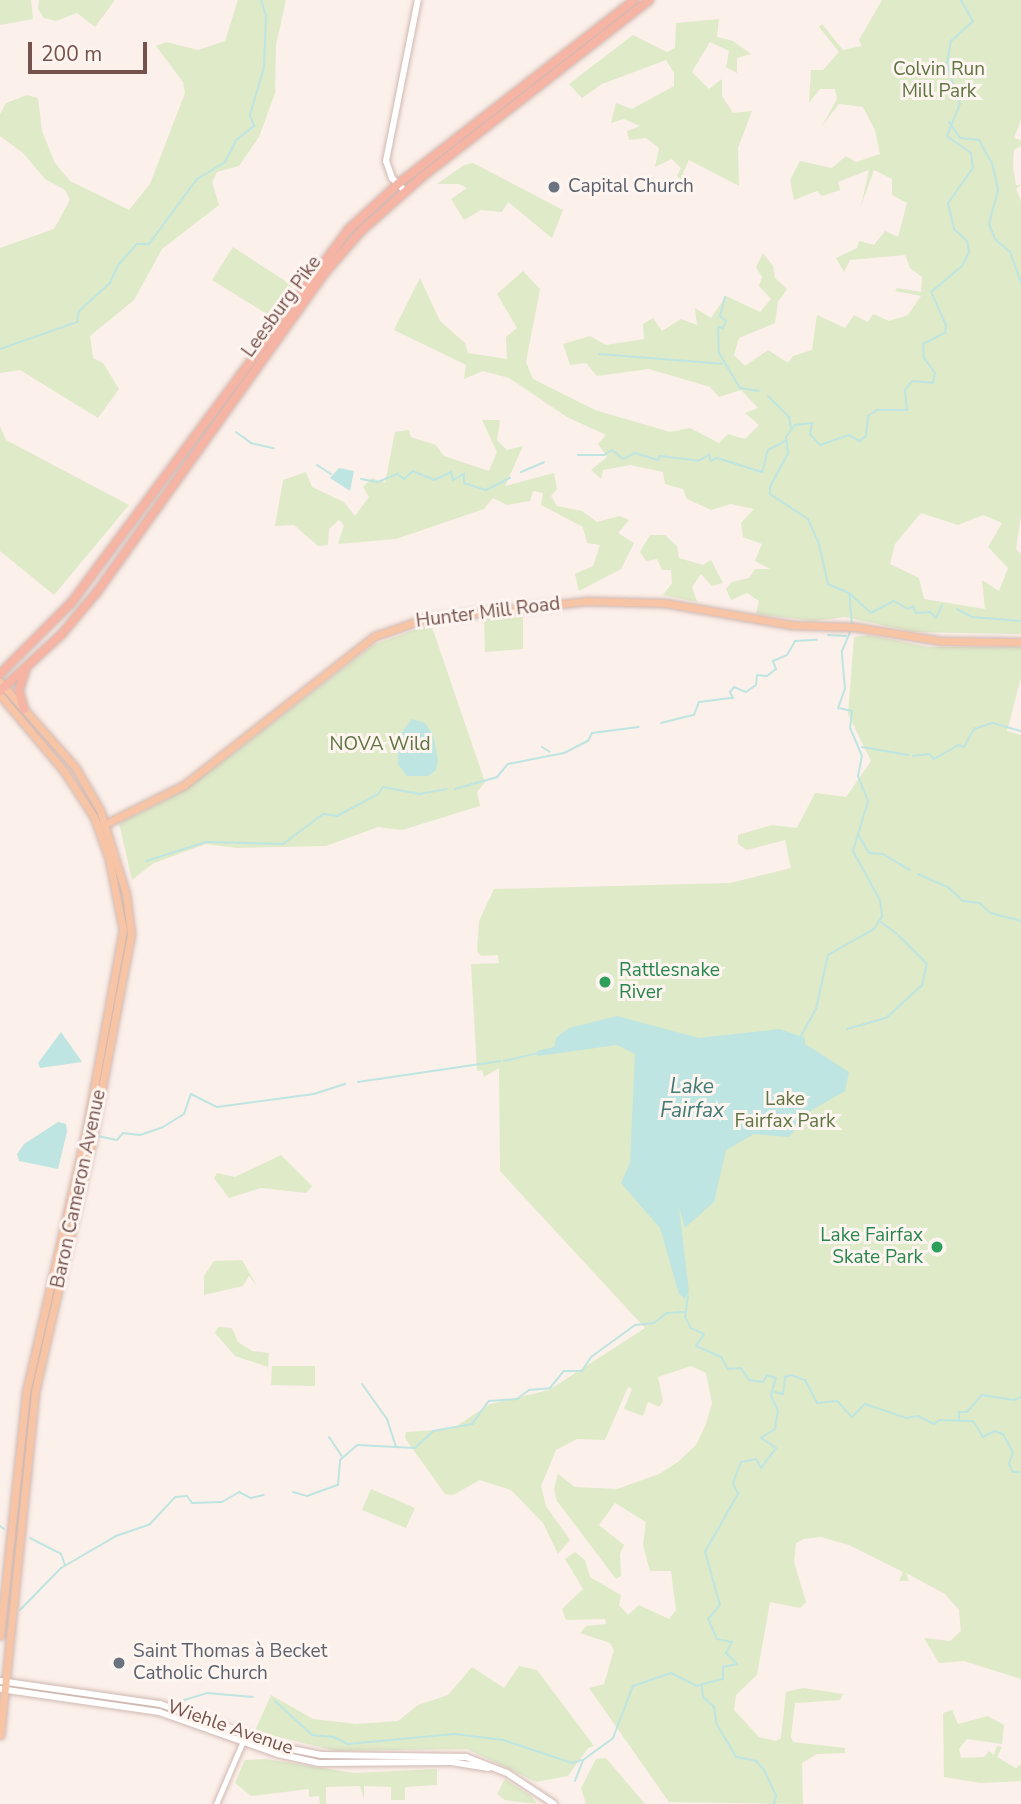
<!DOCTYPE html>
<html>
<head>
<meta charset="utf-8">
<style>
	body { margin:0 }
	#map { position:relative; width:1021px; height:1804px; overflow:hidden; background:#fcf0ea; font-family:"Nunito Sans",sans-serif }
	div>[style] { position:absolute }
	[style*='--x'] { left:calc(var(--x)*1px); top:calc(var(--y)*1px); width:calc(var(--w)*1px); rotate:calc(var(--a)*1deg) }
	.green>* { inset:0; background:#deeac8 }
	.water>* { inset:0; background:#bee5e1 }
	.stream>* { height:2px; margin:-1px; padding:0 1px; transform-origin:1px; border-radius:1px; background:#bee5e1 }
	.roads { filter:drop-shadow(0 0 2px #d0b8b2) drop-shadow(0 0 2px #d0b8b2) }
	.tertiary>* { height:5px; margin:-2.5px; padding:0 2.5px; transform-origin:2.5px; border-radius:2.5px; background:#fff }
	.secondary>* { height:6px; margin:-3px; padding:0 3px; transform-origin:3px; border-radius:3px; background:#fff }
	.primary>* { height:7px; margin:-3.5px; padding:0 3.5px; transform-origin:3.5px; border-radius:3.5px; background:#f7c4a5 }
	.trunk>* { height:8px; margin:-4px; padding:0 4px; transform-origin:4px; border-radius:4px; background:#f5b4a4 }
	.dots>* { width:19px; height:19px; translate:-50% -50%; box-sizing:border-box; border:4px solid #fef5f0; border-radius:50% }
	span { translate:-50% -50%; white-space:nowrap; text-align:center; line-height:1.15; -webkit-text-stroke:6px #fef5f0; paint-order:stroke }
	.park-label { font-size:19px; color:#5e7542 }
	.worship-label { font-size:19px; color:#5b616d }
	.left { translate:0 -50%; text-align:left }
	.street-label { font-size:19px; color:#76524d }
	.leisure-label { font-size:19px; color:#27864d }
	.right { translate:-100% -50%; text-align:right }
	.water-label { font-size:21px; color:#417b76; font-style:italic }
	.scale { position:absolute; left:28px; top:42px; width:119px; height:32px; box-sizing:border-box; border:4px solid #76524d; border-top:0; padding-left:9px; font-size:21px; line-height:24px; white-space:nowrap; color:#76524d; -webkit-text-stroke:5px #fef5f0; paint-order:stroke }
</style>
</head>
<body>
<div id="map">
	<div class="green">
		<div style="clip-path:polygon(0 0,31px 0,33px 19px,0 25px)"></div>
		<div style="clip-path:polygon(39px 0,115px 0,95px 27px,77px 13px,56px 21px,44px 18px,38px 9px)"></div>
		<div style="clip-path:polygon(238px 0,286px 0,276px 45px,275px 93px,259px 137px,239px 166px,217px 172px,212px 182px,219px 205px,162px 249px,134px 300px,90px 336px,93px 358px,103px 363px,119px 389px,98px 418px,20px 370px,0 373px,0 248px,54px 229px,70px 200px,65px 190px,45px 179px,23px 153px,0 136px,0 114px,6px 103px,27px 95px,38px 98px,42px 131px,55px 163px,70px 181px,129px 210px,150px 184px,185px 93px,183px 82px,156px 46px,166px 42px,198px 50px,225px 41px)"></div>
		<div style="clip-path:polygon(evenodd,882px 0,1021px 0,1021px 120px,1014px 138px,1021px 140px,1021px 146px,1014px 150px,1013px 166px,1016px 185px,1021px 185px,1016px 189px,1021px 201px,1021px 516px,1016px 549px,1021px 554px,1021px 634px,914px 632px,845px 617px,814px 621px,756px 614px,759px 601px,747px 593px,731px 600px,726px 589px,732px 582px,749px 578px,755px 569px,770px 569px,755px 561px,762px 544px,743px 537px,741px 523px,754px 509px,731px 504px,711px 510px,687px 499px,683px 489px,665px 484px,663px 472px,630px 465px,603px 470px,601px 479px,591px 470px,607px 457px,598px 444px,606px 435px,567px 417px,509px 378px,483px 371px,464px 379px,466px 365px,394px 330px,420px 278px,440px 321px,465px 343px,468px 353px,507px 359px,506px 337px,517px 328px,497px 294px,523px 271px,540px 289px,526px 362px,533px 379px,595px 410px,670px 432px,690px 428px,719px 443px,728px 434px,745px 439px,759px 425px,745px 413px,758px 408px,741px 390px,719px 397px,710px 387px,649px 369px,597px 376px,586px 363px,570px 365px,563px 344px,590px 336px,606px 345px,644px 339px,643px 324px,653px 318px,662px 331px,681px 319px,697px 325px,695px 308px,711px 318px,726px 296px,760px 312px,771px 299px,759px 286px,762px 277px,756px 267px,763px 253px,773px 266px,775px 278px,787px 289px,778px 302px,775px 323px,739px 338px,734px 355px,745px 366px,768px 350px,788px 363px,793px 356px,812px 350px,817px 315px,845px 328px,854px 315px,868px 322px,873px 314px,889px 321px,908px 315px,921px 296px,895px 291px,897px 288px,921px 292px,922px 277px,910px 268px,905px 255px,850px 260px,844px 272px,836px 258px,857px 248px,859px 241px,874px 245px,885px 231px,898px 237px,907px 203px,892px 195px,892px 179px,874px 170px,861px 206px,869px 170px,838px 182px,840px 190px,822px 196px,817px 191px,794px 200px,790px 180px,800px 161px,832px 168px,846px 156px,856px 162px,880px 154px,875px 130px,863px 107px,839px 104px,822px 126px,837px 99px,835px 89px,820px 89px,809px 103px,811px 70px,823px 70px,839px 52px,819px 27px,822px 24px,843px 50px,862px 46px,859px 40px,882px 0,921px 513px,958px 525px,983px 515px,1002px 523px,988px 547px,1008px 568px,999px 591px,982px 580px,985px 609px,924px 599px,919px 578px,890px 564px,895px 544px,921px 513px)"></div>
		<div style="clip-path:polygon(719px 19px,717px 37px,733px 41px,751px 54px,737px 58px,737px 73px,726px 67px,729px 51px,710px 42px,692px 72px,709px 89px,722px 79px,722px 96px,733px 113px,752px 111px,738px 148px,739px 186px,689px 160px,683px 173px,686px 185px,677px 176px,681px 168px,672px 159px,655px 167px,659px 148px,646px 138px,629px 140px,627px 131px,640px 126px,624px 119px,611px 123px,616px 103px,632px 109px,674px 86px,674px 73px,666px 60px,602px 84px,582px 98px,569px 84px,633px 35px,667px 52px,675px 48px,676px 23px)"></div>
		<div style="clip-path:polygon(473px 163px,563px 210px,552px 238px,508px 202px,502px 212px,481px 210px,464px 220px,451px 199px,467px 188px,459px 184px,437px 184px,464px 165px)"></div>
		<div style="clip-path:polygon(233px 247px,293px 286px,270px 316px,212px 280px)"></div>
		<div style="clip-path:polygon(482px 420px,500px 420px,497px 440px,507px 450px,523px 446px,505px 486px,554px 473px,557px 489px,551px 496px,557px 506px,582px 511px,597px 522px,620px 516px,629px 520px,618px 533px,634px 543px,621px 569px,579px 591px,575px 574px,593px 566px,600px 545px,587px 543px,583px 527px,541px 505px,543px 493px,533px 491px,530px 501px,507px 505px,493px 498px,484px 509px,396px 539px,338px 544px,344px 525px,339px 520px,329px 529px,328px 545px,318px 546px,294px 525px,275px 526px,283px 480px,306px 472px,312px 487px,344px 502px,355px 516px,369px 497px,363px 487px,372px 478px,385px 483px,395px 432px,409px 430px,411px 437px,436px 445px,444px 456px,489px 471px,497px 452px)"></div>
		<div style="clip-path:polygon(0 426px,6px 440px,129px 505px,54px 595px,0 551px)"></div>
		<div style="clip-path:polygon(650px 535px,665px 535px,677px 546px,679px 558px,703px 565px,711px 560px,723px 583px,712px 586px,701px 574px,692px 587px,697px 602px,663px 595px,672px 583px,671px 570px,662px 570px,657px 559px,646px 561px,640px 552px)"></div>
		<div style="clip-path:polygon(523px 611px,523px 649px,485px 652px,484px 615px)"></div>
		<div style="clip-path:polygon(431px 624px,485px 782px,477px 792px,480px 806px,402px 830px,378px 827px,326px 846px,236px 848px,206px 844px,154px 863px,132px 880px,119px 823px,166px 800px,210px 771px,373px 645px)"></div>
		<div style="clip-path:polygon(869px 635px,928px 647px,1021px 647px,1021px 678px,1007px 731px,1021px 735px,1021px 1679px,964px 1661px,939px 1663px,924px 1638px,950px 1641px,961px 1631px,959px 1610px,945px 1594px,906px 1573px,909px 1581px,899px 1581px,903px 1572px,849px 1545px,821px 1537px,804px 1539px,796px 1543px,794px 1562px,806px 1602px,800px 1608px,770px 1602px,757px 1675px,736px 1695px,734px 1710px,759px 1737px,776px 1741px,781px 1738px,786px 1692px,803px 1688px,843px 1694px,840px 1700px,795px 1703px,791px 1737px,793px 1742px,845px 1748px,845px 1753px,817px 1754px,802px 1763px,803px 1804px,669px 1802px,589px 1688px,604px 1684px,614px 1650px,610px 1643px,580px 1633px,586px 1626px,606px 1624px,605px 1619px,566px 1620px,562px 1609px,583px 1589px,565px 1559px,575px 1552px,585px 1560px,590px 1577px,621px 1595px,619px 1605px,628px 1615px,639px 1605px,669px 1619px,676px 1610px,671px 1571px,650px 1571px,643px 1545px,646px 1522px,615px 1503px,599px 1525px,624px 1545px,620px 1554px,621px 1576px,616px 1579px,557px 1501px,554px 1489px,558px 1474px,575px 1487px,617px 1489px,659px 1474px,678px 1462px,696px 1445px,706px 1424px,712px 1403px,706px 1373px,691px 1366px,658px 1377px,663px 1401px,659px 1407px,648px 1402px,643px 1416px,624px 1409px,632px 1389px,628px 1387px,605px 1440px,577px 1439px,556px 1450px,541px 1486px,546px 1506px,570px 1540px,558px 1554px,543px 1523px,511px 1490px,480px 1480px,453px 1495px,445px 1494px,405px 1438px,406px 1432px,452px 1429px,490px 1404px,549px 1390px,645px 1328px,500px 1171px,499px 1068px,484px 1077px,482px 1070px,477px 1071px,471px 964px,499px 963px,498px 955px,481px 956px,477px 951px,479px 921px,494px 889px,730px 883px,791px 868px,785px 840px,747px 850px,738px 844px,738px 835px,772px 825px,797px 828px,815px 793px,846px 797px,871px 761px,848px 714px,854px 637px)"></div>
		<div style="clip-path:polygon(281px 1155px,312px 1186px,306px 1193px,261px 1188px,229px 1198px,214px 1178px,217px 1173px,235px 1177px)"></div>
		<div style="clip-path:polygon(242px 1260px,257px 1286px,249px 1276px,243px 1286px,204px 1295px,204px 1276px,214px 1261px)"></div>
		<div style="clip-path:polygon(218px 1327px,232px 1328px,238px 1342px,252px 1351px,269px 1353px,268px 1367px,235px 1356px,215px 1333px)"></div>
		<div style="clip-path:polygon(272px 1366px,315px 1366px,315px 1386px,271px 1385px)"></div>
		<div style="clip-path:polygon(371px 1489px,415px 1508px,406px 1528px,362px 1510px)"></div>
		<div style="clip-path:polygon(519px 1666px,537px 1670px,594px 1746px,588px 1748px,568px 1776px,536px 1782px,467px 1749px,335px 1751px,255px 1731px,271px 1695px,313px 1719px,356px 1724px,398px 1721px,418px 1705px,448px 1695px,472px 1667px,504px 1688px)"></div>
		<div style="clip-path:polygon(952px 1710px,958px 1724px,988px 1716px,1004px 1725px,1002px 1744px,967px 1739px,959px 1749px,961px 1758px,984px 1757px,989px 1751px,994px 1755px,997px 1746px,1002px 1747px,997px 1757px,1016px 1768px,1021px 1764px,1021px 1781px,981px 1783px,944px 1777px,943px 1713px)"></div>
		<div style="clip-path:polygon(606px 1758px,645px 1804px,586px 1804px,581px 1788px,596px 1759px)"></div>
		<div style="clip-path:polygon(266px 1759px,354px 1773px,437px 1769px,437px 1785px,405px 1787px,405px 1800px,391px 1800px,391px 1787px,364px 1786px,364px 1799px,360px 1786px,326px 1787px,326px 1804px,320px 1804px,319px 1796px,309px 1797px,309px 1789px,251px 1796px,235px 1783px,245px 1760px)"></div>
		<div style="clip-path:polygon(505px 1779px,531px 1796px,537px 1804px,505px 1800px,497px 1794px)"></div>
	</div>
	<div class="water">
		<div style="clip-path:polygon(339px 468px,354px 471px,350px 491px,330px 478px)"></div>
		<div style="clip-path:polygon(412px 719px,425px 723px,433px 735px,438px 760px,436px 770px,428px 776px,407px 776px,398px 764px,399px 736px)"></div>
		<div style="clip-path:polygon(617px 1016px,699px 1038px,780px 1029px,805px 1038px,805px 1044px,849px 1072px,845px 1091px,812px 1110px,789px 1137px,754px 1134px,726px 1150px,714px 1202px,685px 1228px,679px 1207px,689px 1292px,685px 1299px,679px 1294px,660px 1228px,621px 1183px,630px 1163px,635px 1054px,617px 1045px,538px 1056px,537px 1051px,554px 1047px,556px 1038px,569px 1028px)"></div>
		<div style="clip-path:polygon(61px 1032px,82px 1062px,40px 1068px,38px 1063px)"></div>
		<div style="clip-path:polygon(58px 1122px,66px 1124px,67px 1132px,58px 1169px,19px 1161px,17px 1154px,24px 1144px)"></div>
	</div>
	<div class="stream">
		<div style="--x:949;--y:122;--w:19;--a:55"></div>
		<div style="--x:960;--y:138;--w:19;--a:6"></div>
		<div style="--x:979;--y:140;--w:26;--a:61"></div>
		<div style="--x:992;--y:163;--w:28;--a:77"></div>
		<div style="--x:998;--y:190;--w:35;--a:105"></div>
		<div style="--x:989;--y:224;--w:16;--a:68"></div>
		<div style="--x:995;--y:239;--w:20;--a:41"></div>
		<div style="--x:1010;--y:252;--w:33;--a:70"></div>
		<div style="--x:725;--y:297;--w:20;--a:105"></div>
		<div style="--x:720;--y:316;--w:8;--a:40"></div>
		<div style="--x:726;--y:321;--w:8;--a:113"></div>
		<div style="--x:723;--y:328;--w:5;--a:-169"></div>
		<div style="--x:718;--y:327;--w:26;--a:88"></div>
		<div style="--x:719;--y:353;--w:41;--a:59"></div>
		<div style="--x:740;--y:388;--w:19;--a:9"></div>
		<div style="--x:0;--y:349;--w:82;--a:-19.3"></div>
		<div style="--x:77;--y:322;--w:11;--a:-80"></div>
		<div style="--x:79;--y:311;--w:42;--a:-42.1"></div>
		<div style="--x:110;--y:283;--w:20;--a:-66"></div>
		<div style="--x:118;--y:265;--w:28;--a:-48"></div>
		<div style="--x:137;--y:244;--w:12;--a:0"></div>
		<div style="--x:149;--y:244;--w:81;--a:-53.6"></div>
		<div style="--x:197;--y:179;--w:33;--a:-31"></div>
		<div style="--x:225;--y:162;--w:25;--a:-63"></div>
		<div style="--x:236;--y:140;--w:23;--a:-38"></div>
		<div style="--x:254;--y:126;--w:12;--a:-110"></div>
		<div style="--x:250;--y:115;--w:50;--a:-73.7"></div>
		<div style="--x:264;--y:67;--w:51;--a:-87.8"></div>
		<div style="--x:266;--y:16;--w:17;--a:-107"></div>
		<div style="--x:599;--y:354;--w:123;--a:4.6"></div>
		<div style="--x:768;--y:396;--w:30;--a:45"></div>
		<div style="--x:789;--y:417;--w:11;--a:80"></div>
		<div style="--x:236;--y:432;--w:19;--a:36"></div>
		<div style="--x:251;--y:443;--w:23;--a:13"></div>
		<div style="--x:578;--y:455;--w:26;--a:0"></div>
		<div style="--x:604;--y:455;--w:9;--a:-32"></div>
		<div style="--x:612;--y:450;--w:14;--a:39"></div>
		<div style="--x:623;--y:459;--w:13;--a:-27"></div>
		<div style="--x:635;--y:453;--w:24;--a:17"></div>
		<div style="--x:658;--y:460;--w:4;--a:-63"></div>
		<div style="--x:660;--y:456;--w:38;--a:7"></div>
		<div style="--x:698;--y:461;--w:13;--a:-29"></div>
		<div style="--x:709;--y:455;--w:6;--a:72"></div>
		<div style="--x:711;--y:461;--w:7;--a:-27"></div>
		<div style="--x:717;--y:458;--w:47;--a:17.3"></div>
		<div style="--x:762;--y:472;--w:23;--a:-75"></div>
		<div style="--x:768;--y:450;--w:20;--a:-27"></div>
		<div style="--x:317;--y:465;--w:17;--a:33"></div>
		<div style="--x:521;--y:472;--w:25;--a:-23"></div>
		<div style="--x:361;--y:479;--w:17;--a:10"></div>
		<div style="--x:378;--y:482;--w:21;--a:-23"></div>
		<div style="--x:397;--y:474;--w:9;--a:36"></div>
		<div style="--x:404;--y:479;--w:12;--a:-42"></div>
		<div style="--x:413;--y:471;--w:23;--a:23"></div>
		<div style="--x:434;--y:480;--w:19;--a:-25"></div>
		<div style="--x:451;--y:472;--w:8;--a:76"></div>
		<div style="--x:453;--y:480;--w:13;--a:-29"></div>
		<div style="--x:464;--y:474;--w:9;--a:90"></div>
		<div style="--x:464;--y:483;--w:23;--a:18"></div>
		<div style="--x:486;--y:490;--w:27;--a:-27"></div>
		<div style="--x:850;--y:594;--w:28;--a:42"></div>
		<div style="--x:871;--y:613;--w:26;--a:-28"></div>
		<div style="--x:894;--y:601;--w:16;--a:30"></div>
		<div style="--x:908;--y:609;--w:6;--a:-31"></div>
		<div style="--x:913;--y:606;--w:8;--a:67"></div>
		<div style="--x:916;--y:613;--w:14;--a:-4"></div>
		<div style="--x:930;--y:612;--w:8;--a:45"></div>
		<div style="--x:936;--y:618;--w:14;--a:-65"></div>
		<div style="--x:957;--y:609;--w:17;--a:28"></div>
		<div style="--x:972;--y:617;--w:49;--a:4.7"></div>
		<div style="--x:852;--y:625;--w:32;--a:-95"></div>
		<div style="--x:849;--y:593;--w:23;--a:-157"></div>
		<div style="--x:828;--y:584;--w:41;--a:-102.7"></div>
		<div style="--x:819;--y:544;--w:27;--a:-114"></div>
		<div style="--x:808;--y:519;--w:45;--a:-146.7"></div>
		<div style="--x:770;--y:494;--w:7;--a:-90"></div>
		<div style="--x:770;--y:487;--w:38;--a:-62"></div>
		<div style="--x:788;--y:453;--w:16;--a:-97"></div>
		<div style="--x:786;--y:437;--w:15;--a:-53"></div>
		<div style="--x:795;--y:425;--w:17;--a:-7"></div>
		<div style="--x:812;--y:423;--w:11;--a:100"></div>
		<div style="--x:810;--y:434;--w:15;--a:48"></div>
		<div style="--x:820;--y:445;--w:31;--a:-19"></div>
		<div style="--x:849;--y:435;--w:13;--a:29"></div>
		<div style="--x:860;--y:441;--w:8;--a:-40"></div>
		<div style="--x:866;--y:436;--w:20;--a:-84"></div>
		<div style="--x:868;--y:416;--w:11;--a:-34"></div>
		<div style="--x:877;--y:410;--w:30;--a:0"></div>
		<div style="--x:907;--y:410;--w:20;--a:-96"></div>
		<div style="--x:905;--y:390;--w:11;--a:-52"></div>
		<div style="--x:912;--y:381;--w:21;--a:5"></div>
		<div style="--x:933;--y:383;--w:10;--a:-79"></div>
		<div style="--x:935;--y:373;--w:19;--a:-126"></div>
		<div style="--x:924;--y:358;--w:14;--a:-94"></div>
		<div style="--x:923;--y:344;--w:25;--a:-27"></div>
		<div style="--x:945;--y:333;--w:8;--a:-83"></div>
		<div style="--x:946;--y:325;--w:36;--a:-114"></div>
		<div style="--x:931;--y:292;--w:40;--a:-40"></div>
		<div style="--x:962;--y:266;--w:16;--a:-63"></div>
		<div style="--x:969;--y:252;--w:11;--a:-100"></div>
		<div style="--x:967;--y:241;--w:18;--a:-137"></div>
		<div style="--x:954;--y:229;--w:27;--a:-103"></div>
		<div style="--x:948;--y:203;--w:43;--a:-54.5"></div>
		<div style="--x:973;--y:168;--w:15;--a:-98"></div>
		<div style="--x:971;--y:153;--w:29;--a:-145"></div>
		<div style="--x:947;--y:136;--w:35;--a:-68"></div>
		<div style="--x:960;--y:103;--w:40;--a:-108.9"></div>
		<div style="--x:947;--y:65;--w:24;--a:-81"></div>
		<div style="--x:951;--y:41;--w:30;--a:-42"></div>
		<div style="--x:973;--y:21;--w:24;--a:-120"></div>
		<div style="--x:828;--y:635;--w:18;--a:3"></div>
		<div style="--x:661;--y:723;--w:34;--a:-14"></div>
		<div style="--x:694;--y:715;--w:14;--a:-69"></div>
		<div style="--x:699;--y:702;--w:34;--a:-7"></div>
		<div style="--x:733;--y:698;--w:7;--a:-117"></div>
		<div style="--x:730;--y:692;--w:6;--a:-51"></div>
		<div style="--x:734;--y:687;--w:13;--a:23"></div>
		<div style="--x:746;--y:692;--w:12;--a:-35"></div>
		<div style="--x:756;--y:685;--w:10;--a:-84"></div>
		<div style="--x:757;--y:675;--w:10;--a:6"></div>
		<div style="--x:767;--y:676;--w:11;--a:-38"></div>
		<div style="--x:776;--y:669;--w:9;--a:-111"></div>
		<div style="--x:773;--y:661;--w:15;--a:-23"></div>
		<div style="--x:787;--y:655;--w:16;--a:-60"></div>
		<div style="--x:795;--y:641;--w:22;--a:-3"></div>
		<div style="--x:542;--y:747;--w:9;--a:32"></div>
		<div style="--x:862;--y:747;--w:47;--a:9.9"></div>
		<div style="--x:913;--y:756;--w:16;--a:-7"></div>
		<div style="--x:929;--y:754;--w:7;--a:45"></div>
		<div style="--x:934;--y:759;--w:28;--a:-30"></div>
		<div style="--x:958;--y:745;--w:6;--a:18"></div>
		<div style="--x:964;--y:747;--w:21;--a:-61"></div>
		<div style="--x:974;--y:729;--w:20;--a:-18"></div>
		<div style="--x:993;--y:723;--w:29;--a:16"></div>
		<div style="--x:455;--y:789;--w:44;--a:-15.9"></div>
		<div style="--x:497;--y:777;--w:17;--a:-50"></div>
		<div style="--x:508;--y:764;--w:57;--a:-11.1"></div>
		<div style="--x:564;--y:753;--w:27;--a:-27"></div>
		<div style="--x:588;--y:741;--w:9;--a:-63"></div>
		<div style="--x:592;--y:733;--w:47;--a:-7.3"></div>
		<div style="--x:858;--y:834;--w:22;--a:60"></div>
		<div style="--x:869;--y:853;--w:14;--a:4"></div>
		<div style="--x:883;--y:854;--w:31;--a:31"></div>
		<div style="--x:146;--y:861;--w:63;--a:-17.6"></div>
		<div style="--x:206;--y:842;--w:77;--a:1.5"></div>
		<div style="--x:283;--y:844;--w:50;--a:-36.9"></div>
		<div style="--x:323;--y:814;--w:14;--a:8"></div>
		<div style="--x:337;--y:816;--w:47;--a:-28.2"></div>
		<div style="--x:378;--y:794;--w:9;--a:-54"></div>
		<div style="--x:383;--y:787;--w:37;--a:11"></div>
		<div style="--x:419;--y:794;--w:28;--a:-10"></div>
		<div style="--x:918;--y:874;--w:34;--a:24"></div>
		<div style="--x:949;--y:888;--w:19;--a:43"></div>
		<div style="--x:963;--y:901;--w:17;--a:7"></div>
		<div style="--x:980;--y:903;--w:14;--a:45"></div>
		<div style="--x:990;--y:913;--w:32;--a:14"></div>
		<div style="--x:881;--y:922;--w:20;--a:37"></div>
		<div style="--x:847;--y:1029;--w:41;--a:-15.8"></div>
		<div style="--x:886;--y:1018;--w:49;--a:-42.5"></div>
		<div style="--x:922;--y:985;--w:22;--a:-77"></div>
		<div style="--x:927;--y:964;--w:40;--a:-135"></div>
		<div style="--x:801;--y:1036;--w:31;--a:-61"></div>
		<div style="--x:816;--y:1009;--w:55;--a:-77.5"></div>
		<div style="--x:828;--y:955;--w:53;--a:-29.5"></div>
		<div style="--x:874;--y:929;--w:15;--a:-58"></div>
		<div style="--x:882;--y:916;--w:16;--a:-97"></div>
		<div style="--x:880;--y:900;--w:56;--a:-118.9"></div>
		<div style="--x:853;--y:851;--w:52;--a:-73.3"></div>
		<div style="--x:868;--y:801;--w:27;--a:-112"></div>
		<div style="--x:858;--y:776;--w:20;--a:-79"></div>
		<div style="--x:862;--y:756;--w:30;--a:-113"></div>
		<div style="--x:850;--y:728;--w:17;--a:-83"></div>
		<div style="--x:852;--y:711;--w:14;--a:-168"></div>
		<div style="--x:838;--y:708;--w:20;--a:-70"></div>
		<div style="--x:845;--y:689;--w:38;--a:-95"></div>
		<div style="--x:842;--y:651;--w:23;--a:-67"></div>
		<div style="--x:504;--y:1061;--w:35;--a:-13"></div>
		<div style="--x:358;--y:1082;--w:144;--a:-8.4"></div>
		<div style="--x:98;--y:1136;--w:19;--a:12"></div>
		<div style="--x:117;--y:1140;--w:9;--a:-49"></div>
		<div style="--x:123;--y:1133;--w:17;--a:7"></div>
		<div style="--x:140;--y:1135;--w:24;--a:-19"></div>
		<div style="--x:163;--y:1127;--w:25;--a:-32"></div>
		<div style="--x:184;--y:1114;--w:21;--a:-71"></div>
		<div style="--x:191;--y:1094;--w:29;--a:27"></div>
		<div style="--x:217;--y:1107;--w:98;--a:-7.6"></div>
		<div style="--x:314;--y:1094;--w:33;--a:-18"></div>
		<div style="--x:362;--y:1384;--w:43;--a:54.5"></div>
		<div style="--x:387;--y:1419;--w:29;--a:72"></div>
		<div style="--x:775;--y:1392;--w:8;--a:14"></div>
		<div style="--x:783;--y:1394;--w:17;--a:-83"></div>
		<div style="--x:785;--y:1377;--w:6;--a:-18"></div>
		<div style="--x:791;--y:1375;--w:15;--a:20"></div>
		<div style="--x:805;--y:1380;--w:26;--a:62"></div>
		<div style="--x:817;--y:1403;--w:20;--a:-6"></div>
		<div style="--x:837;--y:1401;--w:22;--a:47"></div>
		<div style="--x:852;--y:1417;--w:18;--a:-45"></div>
		<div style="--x:865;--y:1404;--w:43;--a:18.9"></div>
		<div style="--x:906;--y:1418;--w:12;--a:-9"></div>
		<div style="--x:918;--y:1416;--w:18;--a:27"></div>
		<div style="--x:934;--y:1424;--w:7;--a:-34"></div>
		<div style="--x:940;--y:1420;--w:33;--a:2"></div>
		<div style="--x:973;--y:1421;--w:19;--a:58"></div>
		<div style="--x:983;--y:1437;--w:13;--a:-27"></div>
		<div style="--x:995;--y:1431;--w:9;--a:21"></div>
		<div style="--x:1003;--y:1434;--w:21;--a:62"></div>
		<div style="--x:1013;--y:1453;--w:12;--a:110"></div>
		<div style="--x:1009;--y:1464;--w:9;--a:63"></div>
		<div style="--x:1013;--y:1472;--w:8;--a:0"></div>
		<div style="--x:959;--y:1420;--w:8;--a:-90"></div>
		<div style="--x:959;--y:1412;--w:8;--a:0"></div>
		<div style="--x:967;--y:1412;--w:23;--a:-49"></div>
		<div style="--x:982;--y:1395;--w:32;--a:9"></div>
		<div style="--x:1014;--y:1400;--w:8;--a:-23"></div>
		<div style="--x:329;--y:1437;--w:23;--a:56"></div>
		<div style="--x:293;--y:1492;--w:15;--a:16"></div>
		<div style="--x:307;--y:1496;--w:33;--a:-20"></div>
		<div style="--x:338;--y:1485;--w:25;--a:-85"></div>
		<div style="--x:340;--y:1460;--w:23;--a:-41"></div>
		<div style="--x:357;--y:1445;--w:58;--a:3"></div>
		<div style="--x:415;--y:1448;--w:25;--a:-43"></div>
		<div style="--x:433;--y:1431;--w:40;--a:-10"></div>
		<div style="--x:472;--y:1424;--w:29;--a:-54"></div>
		<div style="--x:489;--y:1401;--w:28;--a:-4"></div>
		<div style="--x:517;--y:1399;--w:15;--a:-37"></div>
		<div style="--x:529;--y:1390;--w:21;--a:-5"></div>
		<div style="--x:550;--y:1388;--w:22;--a:-51"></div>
		<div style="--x:564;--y:1371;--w:18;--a:0"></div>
		<div style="--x:582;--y:1371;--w:17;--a:-57"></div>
		<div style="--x:591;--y:1357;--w:54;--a:-36"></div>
		<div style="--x:635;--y:1325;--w:19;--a:-6"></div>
		<div style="--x:654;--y:1323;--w:16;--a:-38"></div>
		<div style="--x:667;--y:1313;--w:17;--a:-3"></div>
		<div style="--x:0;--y:1526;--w:5;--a:37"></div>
		<div style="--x:30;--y:1538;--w:35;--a:27"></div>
		<div style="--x:61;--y:1554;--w:12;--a:70"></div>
		<div style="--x:20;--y:1610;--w:59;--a:-45.7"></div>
		<div style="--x:61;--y:1568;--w:64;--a:-30.2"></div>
		<div style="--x:116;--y:1536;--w:36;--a:-19"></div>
		<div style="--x:150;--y:1524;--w:37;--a:-47"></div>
		<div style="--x:175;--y:1497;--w:12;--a:-5"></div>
		<div style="--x:187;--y:1496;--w:9;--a:54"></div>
		<div style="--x:192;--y:1503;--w:30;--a:-2"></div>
		<div style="--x:222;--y:1502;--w:20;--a:-30"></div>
		<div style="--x:239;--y:1492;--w:13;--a:27"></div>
		<div style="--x:251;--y:1498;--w:13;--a:-13"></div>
		<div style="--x:702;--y:1686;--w:11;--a:85"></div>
		<div style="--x:703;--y:1697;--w:15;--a:42"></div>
		<div style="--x:714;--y:1707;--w:18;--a:81"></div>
		<div style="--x:717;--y:1725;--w:37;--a:59"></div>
		<div style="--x:736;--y:1757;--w:20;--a:11"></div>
		<div style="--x:756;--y:1761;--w:12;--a:48"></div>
		<div style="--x:764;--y:1770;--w:29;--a:65"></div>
		<div style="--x:776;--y:1796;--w:8;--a:104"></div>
		<div style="--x:181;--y:1701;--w:27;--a:-17"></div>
		<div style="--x:207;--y:1693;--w:46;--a:5"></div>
		<div style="--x:275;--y:1701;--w:50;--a:42.6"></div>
		<div style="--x:312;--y:1735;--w:22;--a:5"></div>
		<div style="--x:334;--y:1737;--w:16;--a:27"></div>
		<div style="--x:348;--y:1744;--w:107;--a:-5.3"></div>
		<div style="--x:455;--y:1734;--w:48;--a:7.1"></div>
		<div style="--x:503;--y:1740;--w:73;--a:18.4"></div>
		<div style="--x:572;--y:1763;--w:10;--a:-17"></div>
		<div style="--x:575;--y:1781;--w:22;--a:-69"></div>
		<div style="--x:583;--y:1760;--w:37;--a:-36"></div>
		<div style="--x:613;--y:1738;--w:56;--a:-69"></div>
		<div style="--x:633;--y:1686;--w:40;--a:-18.9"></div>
		<div style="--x:671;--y:1673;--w:28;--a:27"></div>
		<div style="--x:696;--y:1686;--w:28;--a:-15"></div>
		<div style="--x:723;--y:1679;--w:12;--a:-90"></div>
		<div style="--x:723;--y:1667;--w:14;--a:-12"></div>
		<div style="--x:737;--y:1664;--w:16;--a:-135"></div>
		<div style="--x:726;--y:1653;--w:13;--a:-61"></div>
		<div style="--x:732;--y:1642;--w:15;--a:-169"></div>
		<div style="--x:717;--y:1639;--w:22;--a:-114"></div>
		<div style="--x:708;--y:1619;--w:18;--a:-49"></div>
		<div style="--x:720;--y:1605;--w:55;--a:-105.8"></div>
		<div style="--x:705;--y:1552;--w:67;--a:-60.4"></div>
		<div style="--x:738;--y:1494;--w:12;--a:-114"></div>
		<div style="--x:733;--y:1483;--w:22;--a:-69"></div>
		<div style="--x:741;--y:1462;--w:15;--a:-11"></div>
		<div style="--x:756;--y:1459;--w:10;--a:61"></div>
		<div style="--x:761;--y:1468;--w:25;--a:-53"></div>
		<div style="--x:776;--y:1448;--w:18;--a:-146"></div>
		<div style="--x:761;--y:1438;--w:17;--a:-33"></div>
		<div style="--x:775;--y:1429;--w:18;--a:-81"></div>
		<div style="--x:778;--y:1411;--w:17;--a:-114"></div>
		<div style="--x:771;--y:1395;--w:18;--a:-74"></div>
		<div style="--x:776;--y:1378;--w:9;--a:-162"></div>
		<div style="--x:767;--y:1375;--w:8;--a:120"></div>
		<div style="--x:763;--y:1382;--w:14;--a:-172"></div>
		<div style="--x:749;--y:1380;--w:14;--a:-124"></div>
		<div style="--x:741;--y:1368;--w:13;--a:176"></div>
		<div style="--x:728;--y:1369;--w:14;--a:-120"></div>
		<div style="--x:721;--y:1357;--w:27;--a:-156"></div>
		<div style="--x:696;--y:1346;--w:14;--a:-56"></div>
		<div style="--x:704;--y:1334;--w:14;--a:-155"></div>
		<div style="--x:691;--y:1328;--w:13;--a:-119"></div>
		<div style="--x:685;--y:1317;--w:21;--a:-82"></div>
	</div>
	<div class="roads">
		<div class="tertiary">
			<div style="--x:216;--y:1804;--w:76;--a:-66.8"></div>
		</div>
		<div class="secondary">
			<div style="--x:405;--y:191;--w:18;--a:-135"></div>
			<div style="--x:392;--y:178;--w:18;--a:-109"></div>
			<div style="--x:386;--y:161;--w:164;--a:-78.8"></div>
			<div style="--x:0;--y:1681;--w:162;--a:8.2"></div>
			<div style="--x:160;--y:1704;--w:128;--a:19.6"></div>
			<div style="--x:281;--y:1747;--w:41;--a:11.3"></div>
			<div style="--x:321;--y:1755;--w:145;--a:0.8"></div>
			<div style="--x:466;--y:1757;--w:44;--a:21.3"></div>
			<div style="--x:507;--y:1773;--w:56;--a:33.4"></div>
			<div style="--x:0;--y:1689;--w:161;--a:8.2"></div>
			<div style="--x:159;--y:1712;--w:126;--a:19.4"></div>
			<div style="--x:278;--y:1754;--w:42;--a:12.4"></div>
			<div style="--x:319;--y:1763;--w:132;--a:-0.4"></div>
			<div style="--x:451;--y:1762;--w:38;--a:9"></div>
		</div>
		<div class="primary">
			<div style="--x:0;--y:682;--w:113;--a:48.6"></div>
			<div style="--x:75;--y:767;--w:50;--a:59.8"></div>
			<div style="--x:100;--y:810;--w:88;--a:72.8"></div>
			<div style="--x:126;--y:894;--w:40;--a:82.9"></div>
			<div style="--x:131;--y:934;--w:215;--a:100.7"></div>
			<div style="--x:91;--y:1145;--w:253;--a:102.8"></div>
			<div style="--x:35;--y:1392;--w:345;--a:95.8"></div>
			<div style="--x:0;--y:695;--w:99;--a:49.9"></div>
			<div style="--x:64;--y:771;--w:55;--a:56.9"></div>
			<div style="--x:94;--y:817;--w:45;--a:70.3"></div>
			<div style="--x:109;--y:859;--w:72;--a:78.8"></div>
			<div style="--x:123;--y:930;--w:204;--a:100.4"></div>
			<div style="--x:86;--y:1131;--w:269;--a:102.9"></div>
			<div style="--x:26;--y:1393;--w:244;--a:96.1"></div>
			<div style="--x:99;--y:827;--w:95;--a:-26.3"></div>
			<div style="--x:184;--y:785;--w:242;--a:-38"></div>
			<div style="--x:375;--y:636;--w:52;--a:-19.1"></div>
			<div style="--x:424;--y:619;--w:163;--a:-6.3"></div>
			<div style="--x:586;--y:601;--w:79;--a:1.5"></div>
			<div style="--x:665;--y:603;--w:129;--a:9.8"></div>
			<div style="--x:792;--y:625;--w:63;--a:1.8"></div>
			<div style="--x:855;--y:627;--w:87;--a:9.2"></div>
			<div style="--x:941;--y:641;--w:80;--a:0.7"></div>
		</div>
		<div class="trunk">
			<div style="--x:0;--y:674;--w:102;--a:-45"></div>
			<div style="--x:72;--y:602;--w:465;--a:-53.4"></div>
			<div style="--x:349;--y:229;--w:67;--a:-42.6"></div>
			<div style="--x:398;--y:184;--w:299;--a:-37.9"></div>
			<div style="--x:0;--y:691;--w:83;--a:-42.6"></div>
			<div style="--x:61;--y:635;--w:56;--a:-50.1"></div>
			<div style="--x:97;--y:592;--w:389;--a:-54.5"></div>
			<div style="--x:323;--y:275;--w:58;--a:-49.2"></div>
			<div style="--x:361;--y:231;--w:81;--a:-41.5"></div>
			<div style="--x:422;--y:177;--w:288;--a:-37.9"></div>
			<div style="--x:24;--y:709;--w:20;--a:-105"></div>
			<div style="--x:19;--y:690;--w:20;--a:-72"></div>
		</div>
	</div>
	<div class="dots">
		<div style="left:554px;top:187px;background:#6b7280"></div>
		<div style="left:605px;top:982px;background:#2e9e5b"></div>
		<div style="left:937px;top:1247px;background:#2e9e5b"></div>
		<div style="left:119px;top:1663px;background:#6b7280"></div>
	</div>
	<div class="park-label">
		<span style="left:939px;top:81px">Colvin Run<br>Mill Park</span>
		<span style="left:380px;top:745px">NOVA Wild</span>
		<span style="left:785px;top:1111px">Lake<br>Fairfax Park</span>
	</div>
	<div class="worship-label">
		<span class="left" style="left:568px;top:187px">Capital Church</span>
		<span class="left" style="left:133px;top:1663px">Saint Thomas à Becket<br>Catholic Church</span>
	</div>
	<div class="street-label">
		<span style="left:282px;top:307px;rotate:-54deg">Leesburg Pike</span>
		<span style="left:488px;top:613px;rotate:-7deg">Hunter Mill Road</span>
		<span style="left:79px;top:1189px;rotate:-78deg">Baron Cameron Avenue</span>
		<span style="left:230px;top:1728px;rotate:19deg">Wiehle Avenue</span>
	</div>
	<div class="leisure-label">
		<span class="left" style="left:619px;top:982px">Rattlesnake<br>River</span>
		<span class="right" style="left:923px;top:1247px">Lake Fairfax<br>Skate Park</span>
	</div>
	<div class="water-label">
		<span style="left:692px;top:1098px">Lake<br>Fairfax</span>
	</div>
	<div class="scale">200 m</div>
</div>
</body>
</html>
